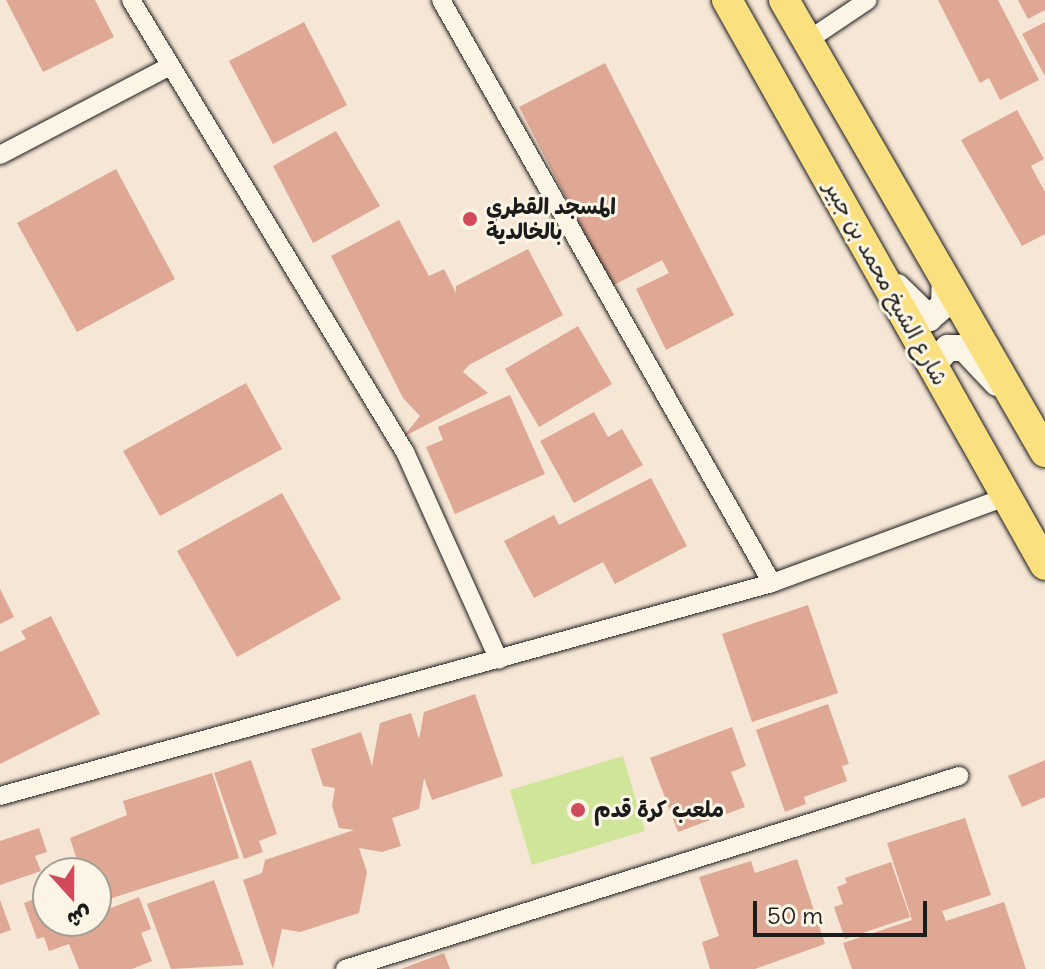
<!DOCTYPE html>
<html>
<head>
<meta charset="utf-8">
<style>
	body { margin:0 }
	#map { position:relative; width:1045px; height:969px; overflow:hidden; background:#f6e6d5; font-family:Delius,"Playpen Sans Arabic",sans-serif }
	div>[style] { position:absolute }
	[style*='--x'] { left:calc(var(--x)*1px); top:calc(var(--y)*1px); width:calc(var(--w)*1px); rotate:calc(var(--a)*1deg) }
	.green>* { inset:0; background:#cfe59a }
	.building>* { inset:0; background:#dea895 }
	.roads { filter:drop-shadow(0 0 2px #1c1c1c) drop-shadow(0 0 2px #1c1c1c) }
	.minor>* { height:18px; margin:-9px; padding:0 9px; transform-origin:9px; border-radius:9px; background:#fcf5e5 }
	.secondary>* { height:26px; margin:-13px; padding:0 13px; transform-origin:13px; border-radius:13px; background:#fcf5e5 }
	.primary>* { height:30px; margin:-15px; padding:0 15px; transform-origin:15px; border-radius:15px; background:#fbe080 }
	.dots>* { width:22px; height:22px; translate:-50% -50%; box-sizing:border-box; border:4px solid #fcf5e5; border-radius:50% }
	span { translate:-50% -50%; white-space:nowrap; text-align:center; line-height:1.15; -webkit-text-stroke:6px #fcf5e5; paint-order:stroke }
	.poi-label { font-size:22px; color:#1c1c1c; font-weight:700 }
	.left { translate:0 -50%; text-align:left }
	.street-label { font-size:22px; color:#1c1c1c }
	.north { position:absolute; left:32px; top:857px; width:80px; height:80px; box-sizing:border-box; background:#fcf5e5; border:2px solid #a29e95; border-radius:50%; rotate:159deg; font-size:22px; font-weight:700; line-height:32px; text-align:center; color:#1c1c1c }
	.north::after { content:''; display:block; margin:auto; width:28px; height:36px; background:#d1495b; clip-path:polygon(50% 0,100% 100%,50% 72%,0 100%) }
	.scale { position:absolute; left:753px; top:901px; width:174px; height:36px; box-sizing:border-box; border:4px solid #1c1c1c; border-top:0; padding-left:10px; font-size:24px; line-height:28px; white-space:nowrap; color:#1c1c1c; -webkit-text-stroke:6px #fcf5e5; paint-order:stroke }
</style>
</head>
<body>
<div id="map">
	<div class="green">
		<div style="clip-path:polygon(623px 756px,645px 831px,532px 865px,510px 790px)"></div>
	</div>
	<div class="building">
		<div style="clip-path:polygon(6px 0,95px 0,114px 37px,43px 72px)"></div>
		<div style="clip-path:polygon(938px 0,998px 0,1039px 80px,1000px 100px,989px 78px,980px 83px)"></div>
		<div style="clip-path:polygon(1018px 0,1045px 0,1045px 10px,1028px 19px)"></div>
		<div style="clip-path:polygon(304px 22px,347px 105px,273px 144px,229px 61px)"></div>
		<div style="clip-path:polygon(1045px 22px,1045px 76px,1022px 34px)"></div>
		<div style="clip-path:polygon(605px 63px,734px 315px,666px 350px,636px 289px,669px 273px,662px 260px,612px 286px,519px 107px)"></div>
		<div style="clip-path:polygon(1017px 110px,1044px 159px,1031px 166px,1045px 192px,1045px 234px,1022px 246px,961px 140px)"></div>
		<div style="clip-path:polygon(336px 131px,380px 206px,313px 243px,273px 166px)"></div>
		<div style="clip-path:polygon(116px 169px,175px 279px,77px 332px,17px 223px)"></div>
		<div style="clip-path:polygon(399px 220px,429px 276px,444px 269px,456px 293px,456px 286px,528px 249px,563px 315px,469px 365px,463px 372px,488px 393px,403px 437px,420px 416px,403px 398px,331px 256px)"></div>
		<div style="clip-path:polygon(578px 326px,612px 384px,539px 427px,505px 369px)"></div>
		<div style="clip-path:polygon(246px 383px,282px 449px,160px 516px,123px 451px)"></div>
		<div style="clip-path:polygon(510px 395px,545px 474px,455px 514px,426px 447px,443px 440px,438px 427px)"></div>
		<div style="clip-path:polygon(594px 412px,608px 437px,622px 429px,643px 465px,574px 503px,540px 441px)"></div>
		<div style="clip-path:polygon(651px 478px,687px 546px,615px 584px,603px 562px,534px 598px,504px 541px,554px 515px,559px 525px)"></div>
		<div style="clip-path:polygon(282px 493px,341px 599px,237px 657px,177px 551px)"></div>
		<div style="clip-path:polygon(0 589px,14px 617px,0 624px)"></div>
		<div style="clip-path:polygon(808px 605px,838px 693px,752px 722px,722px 634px)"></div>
		<div style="clip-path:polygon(51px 616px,100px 714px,0 764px,0 652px,26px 639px,21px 631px)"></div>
		<div style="clip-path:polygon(475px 694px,503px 776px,432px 800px,424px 778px,419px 809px,392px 818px,401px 846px,382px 852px,359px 848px,367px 872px,359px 913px,300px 932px,282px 929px,273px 969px,243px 880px,262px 873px,265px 860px,354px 830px,339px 828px,332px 806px,335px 788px,323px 786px,311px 749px,361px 732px,372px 766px,380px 723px,411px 713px,419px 739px,424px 712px)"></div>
		<div style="clip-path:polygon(828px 704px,849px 764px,842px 766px,847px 781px,804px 797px,806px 804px,785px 812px,756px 730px)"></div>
		<div style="clip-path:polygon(732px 727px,746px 766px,731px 772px,745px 807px,678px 832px,650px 758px)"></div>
		<div style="clip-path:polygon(251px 760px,277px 834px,259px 841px,263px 852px,244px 859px,214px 773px)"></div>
		<div style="clip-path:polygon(1045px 760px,1045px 797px,1022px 807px,1008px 776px)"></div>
		<div style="clip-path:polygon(212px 773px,239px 858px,96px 903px,96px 873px,81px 873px,70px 838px,127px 815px,123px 801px)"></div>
		<div style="clip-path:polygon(965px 818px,991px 895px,942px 911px,946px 921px,1004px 902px,1026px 969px,852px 969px,843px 943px,912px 920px,887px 843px)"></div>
		<div style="clip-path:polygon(39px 828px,47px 852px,35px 856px,41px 871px,0 885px,0 841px)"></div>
		<div style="clip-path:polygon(797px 859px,825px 944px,755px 969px,710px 969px,702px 942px,719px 936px,699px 877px,751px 861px,755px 873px)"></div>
		<div style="clip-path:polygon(891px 862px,910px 917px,845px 939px,834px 907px,843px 904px,837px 887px,847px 883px,845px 878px)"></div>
		<div style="clip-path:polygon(214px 880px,244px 965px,171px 969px,147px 904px)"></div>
		<div style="clip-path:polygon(48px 884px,48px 921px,96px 921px,96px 914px,139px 897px,151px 929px,141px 933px,152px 961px,132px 969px,79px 969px,69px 944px,49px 951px,44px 937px,37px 939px,24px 903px,47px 894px)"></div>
		<div style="clip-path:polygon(0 900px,11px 930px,0 934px)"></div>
		<div style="clip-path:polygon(444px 953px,450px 969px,401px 969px)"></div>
	</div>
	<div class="roads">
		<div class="minor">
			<div style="--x:131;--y:0;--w:529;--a:58.78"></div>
			<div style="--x:405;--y:452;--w:228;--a:65.7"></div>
			<div style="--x:441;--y:0;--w:670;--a:60.41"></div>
			<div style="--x:807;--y:41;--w:73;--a:-33.9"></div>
			<div style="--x:0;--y:155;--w:190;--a:-27.6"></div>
			<div style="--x:0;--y:796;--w:801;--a:-15.42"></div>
			<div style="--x:772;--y:583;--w:249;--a:-20.2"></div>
			<div style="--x:345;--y:969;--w:644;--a:-17.45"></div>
		</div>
		<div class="secondary">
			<div style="--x:897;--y:287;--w:45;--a:44.1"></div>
			<div style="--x:929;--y:318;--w:20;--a:-41"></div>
			<div style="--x:944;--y:305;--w:26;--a:-88"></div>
			<div style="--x:933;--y:365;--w:23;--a:-49"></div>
			<div style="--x:948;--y:348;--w:16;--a:0"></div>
			<div style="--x:964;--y:348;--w:48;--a:46.7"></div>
		</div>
		<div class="primary">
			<div style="--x:727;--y:0;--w:648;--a:60.63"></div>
			<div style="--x:784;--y:0;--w:522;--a:60"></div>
		</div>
	</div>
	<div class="dots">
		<div style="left:470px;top:219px;background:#d1495b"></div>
		<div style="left:578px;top:810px;background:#d1495b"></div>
	</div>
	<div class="poi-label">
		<span class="left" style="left:486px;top:219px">المسجد القطري<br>بالخالدية</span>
		<span class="left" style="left:594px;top:810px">ملعب كرة قدم</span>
	</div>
	<div class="street-label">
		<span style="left:886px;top:283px;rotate:61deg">شارع الشيخ محمد بن جبير</span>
	</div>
	<div class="north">ش</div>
	<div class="scale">50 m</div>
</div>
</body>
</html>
